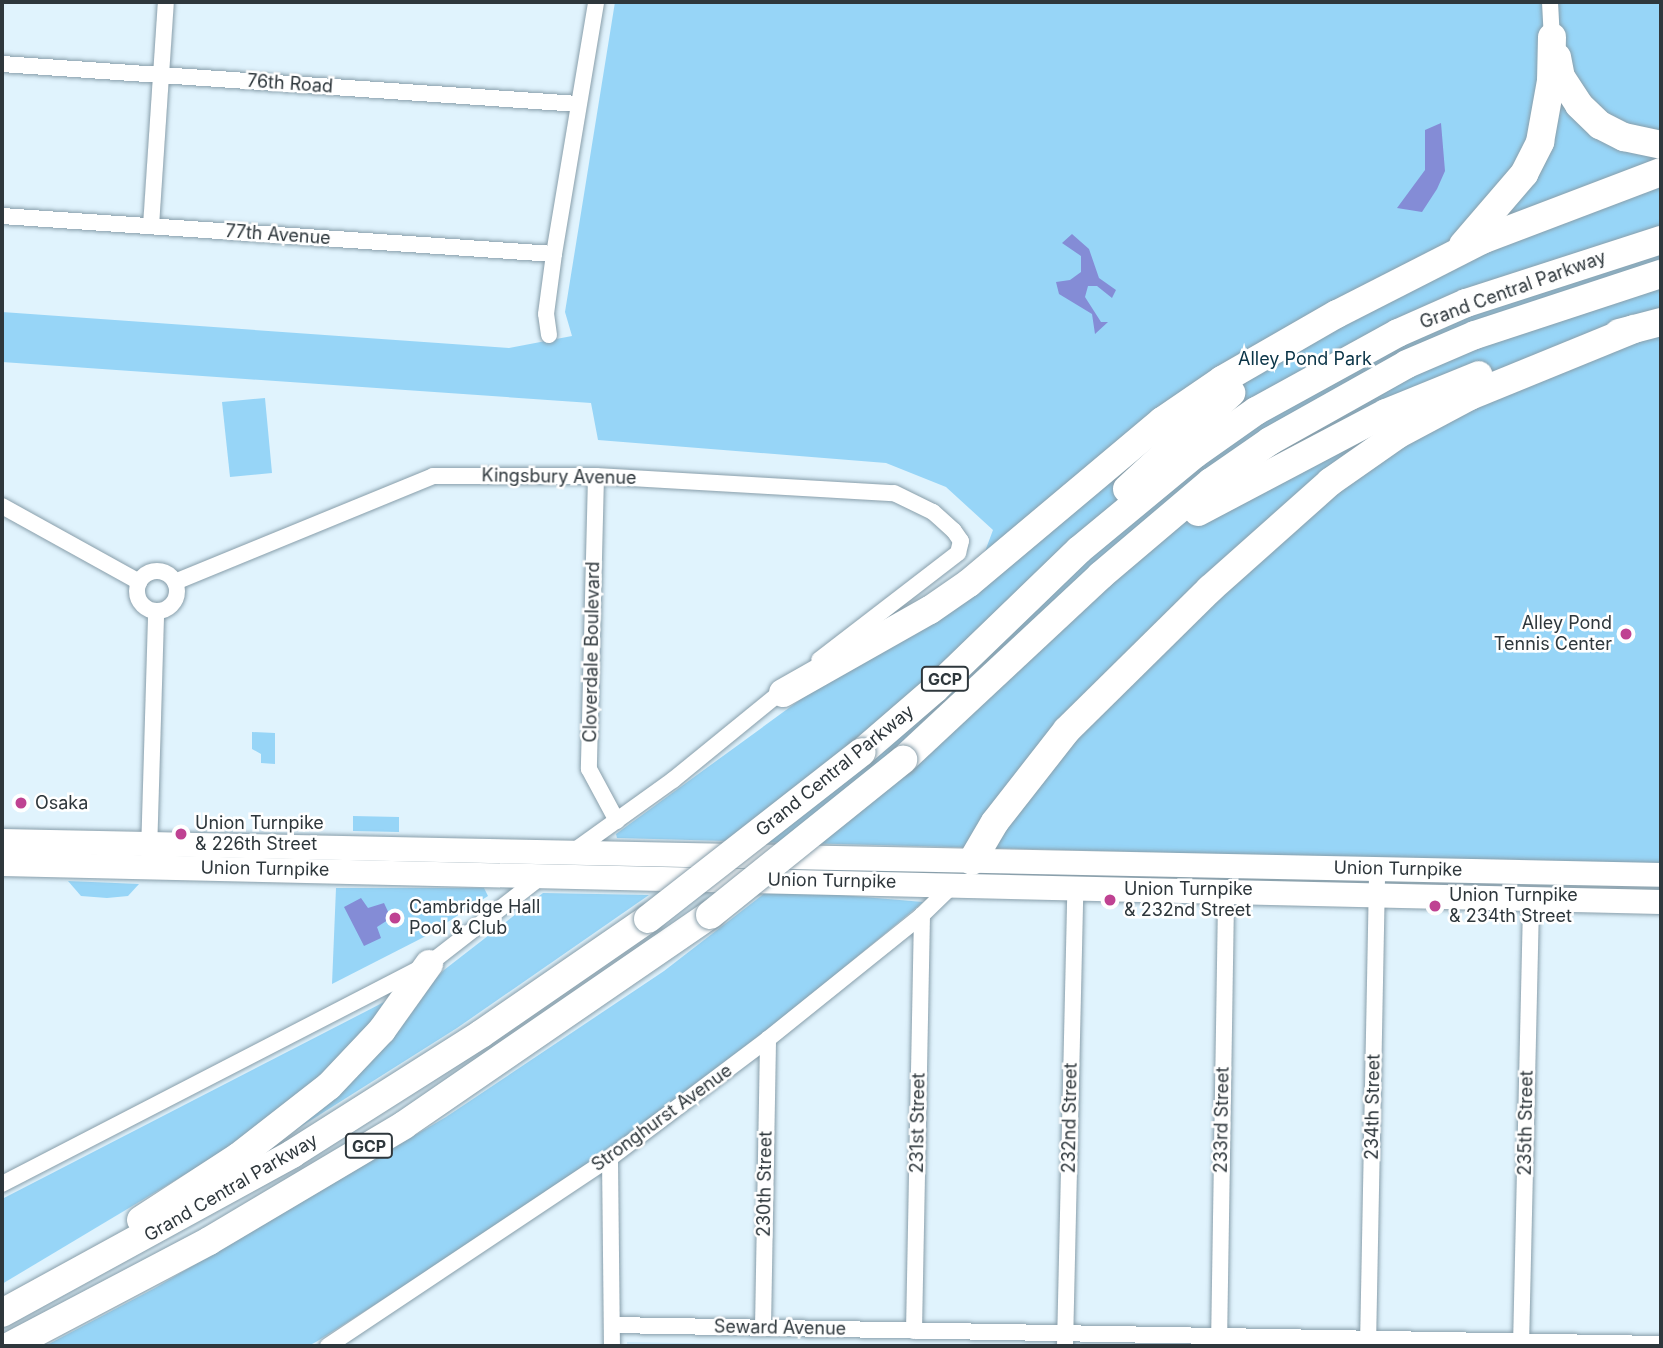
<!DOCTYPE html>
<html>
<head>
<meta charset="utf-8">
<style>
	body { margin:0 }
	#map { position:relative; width:1663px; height:1348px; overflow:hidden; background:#e0f3fd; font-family:Inter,sans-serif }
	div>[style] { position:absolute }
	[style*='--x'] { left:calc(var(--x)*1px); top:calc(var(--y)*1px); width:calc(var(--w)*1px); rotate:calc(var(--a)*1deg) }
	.built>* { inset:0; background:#cae9fa }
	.green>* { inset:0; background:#97d5f7 }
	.water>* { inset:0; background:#848cd6 }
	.roads { filter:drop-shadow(0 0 2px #889eaa) drop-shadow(0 0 2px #889eaa) }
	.minor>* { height:16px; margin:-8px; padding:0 8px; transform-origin:8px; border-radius:8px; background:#fff }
	.minor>.ring { margin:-8px; padding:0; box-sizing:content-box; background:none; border:16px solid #fff; border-radius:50% }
	.primary>* { height:24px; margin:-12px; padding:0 12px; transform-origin:12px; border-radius:12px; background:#fff }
	.motorway>* { height:28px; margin:-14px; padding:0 14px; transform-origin:14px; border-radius:14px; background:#fff }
	.bridges { filter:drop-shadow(0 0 2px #889eaa) drop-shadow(0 0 2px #889eaa) }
	.motorway-bridge>* { height:28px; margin:-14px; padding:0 14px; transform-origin:14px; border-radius:14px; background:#fff }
	.dots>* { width:19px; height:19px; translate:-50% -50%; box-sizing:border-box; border:4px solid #fff; border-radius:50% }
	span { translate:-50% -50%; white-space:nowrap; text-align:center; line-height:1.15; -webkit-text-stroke:5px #fff; paint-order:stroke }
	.shield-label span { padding:2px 5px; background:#fff; border:2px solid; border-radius:5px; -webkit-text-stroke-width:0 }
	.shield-label { font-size:16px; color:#2e373c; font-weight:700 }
	.street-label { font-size:18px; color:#2e373c }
	.park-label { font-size:18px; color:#0a3447 }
	.poi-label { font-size:18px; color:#2e373c }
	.right { translate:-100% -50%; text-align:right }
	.left { translate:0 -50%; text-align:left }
	.frame { position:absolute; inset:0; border:4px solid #2e373c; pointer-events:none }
</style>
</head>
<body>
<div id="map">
	<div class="built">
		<div style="clip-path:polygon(627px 1342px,776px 1345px,863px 1346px,627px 1346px)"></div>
	</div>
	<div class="green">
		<div style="clip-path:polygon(615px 2px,1661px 2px,1661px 866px,617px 838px,616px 834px,852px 662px,971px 589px,993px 530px,946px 487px,886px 463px,598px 440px,591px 403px,2px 362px,2px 312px,509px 348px,572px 336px,565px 312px)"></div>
		<div style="clip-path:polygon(265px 398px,272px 473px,230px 477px,222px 402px)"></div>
		<div style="clip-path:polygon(252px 732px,275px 733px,275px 764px,261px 763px,261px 754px,252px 749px)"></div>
		<div style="clip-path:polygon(353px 816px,399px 817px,399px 832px,353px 831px)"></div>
		<div style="clip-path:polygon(68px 881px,139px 884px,128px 896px,107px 898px,81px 896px)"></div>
		<div style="clip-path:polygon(336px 888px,484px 888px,488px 896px,426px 936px,332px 984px)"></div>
		<div style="clip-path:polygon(770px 889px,923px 902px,765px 1033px,589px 1169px,316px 1342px,308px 1346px,45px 1346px,155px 1288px,446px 1117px,664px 971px)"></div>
		<div style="clip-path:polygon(543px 893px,649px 895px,457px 1028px,267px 1148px,444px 970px)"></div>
		<div style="clip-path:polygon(388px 1000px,371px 1033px,261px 1129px,2px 1284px,2px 1199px)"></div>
	</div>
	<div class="water">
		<div style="clip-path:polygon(1441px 123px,1445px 171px,1437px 189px,1422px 212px,1397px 208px,1425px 170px,1425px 130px)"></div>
		<div style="clip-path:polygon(1072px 234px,1089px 249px,1099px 278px,1116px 290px,1112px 298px,1097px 286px,1088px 286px,1085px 297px,1101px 322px,1108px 322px,1095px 334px,1092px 314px,1059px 294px,1056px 282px,1070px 280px,1081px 272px,1081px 256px,1062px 243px)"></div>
		<div style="clip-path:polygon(361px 898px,368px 908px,384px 903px,391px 918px,377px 927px,381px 938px,364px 946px,344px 907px)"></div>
	</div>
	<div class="roads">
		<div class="minor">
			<div style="--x:1550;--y:2;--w:35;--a:87"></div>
			<div style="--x:2;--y:64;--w:577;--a:3.97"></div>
			<div style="--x:2;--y:216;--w:553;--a:3.94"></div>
			<div style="--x:151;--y:226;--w:225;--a:-86.2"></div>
			<div style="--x:549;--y:335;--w:21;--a:-98"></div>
			<div style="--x:546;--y:314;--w:61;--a:-82.4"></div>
			<div style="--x:554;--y:254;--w:255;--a:-80.5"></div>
			<div style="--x:596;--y:476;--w:293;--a:91.4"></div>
			<div style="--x:589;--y:769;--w:59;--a:61.7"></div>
			<div style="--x:2;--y:506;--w:157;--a:29"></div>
			<div class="ring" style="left:137px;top:571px;width:24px;height:24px"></div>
			<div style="--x:175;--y:582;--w:279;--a:-22.3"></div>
			<div style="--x:433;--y:476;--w:163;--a:0"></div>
			<div style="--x:596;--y:476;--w:298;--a:3.3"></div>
			<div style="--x:894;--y:493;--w:43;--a:26"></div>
			<div style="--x:933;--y:512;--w:28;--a:42"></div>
			<div style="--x:954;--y:531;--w:12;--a:55"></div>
			<div style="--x:961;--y:541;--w:12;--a:104"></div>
			<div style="--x:958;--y:553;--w:175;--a:142.4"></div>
			<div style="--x:149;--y:853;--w:242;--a:-88.3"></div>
			<div style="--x:571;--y:853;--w:125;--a:-35.6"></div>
			<div style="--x:673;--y:780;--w:146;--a:-39.2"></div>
			<div style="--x:610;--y:1158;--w:188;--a:89.4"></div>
			<div style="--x:2;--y:1184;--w:480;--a:-27.3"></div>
			<div style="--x:429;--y:964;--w:143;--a:-37.9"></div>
			<div style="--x:612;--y:1325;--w:1049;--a:1.04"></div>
			<div style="--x:763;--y:1328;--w:289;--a:-89"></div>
			<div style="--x:914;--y:1331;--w:416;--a:-88.9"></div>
			<div style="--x:328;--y:1346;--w:339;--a:-33.7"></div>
			<div style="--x:610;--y:1158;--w:198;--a:-37"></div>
			<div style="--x:768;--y:1039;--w:198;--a:-38.8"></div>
			<div style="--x:922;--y:915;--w:47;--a:-44.1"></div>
			<div style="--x:1065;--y:1346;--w:456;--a:-88.7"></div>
			<div style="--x:1219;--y:1346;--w:453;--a:-89.1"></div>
			<div style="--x:1368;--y:1346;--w:477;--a:-88.9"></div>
			<div style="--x:1521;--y:1346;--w:447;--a:-88.7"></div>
		</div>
		<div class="primary">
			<div style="--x:2;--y:841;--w:1659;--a:1.17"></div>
			<div style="--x:2;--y:864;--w:1659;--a:1.31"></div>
		</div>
		<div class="motorway">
			<div style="--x:1557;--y:57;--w:20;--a:79"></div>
			<div style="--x:1561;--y:77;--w:33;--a:57"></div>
			<div style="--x:1579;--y:105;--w:29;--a:44"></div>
			<div style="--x:1600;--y:125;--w:27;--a:27"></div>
			<div style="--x:1624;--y:137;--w:38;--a:12"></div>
			<div style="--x:1463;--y:245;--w:94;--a:-49.3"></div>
			<div style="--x:1524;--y:174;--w:36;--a:-63"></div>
			<div style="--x:1540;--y:142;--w:62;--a:-79.8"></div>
			<div style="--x:1551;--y:81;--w:44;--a:-88.7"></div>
			<div style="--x:1619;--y:333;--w:43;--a:-14.7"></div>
			<div style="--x:1127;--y:489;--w:142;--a:-42.7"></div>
			<div style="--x:1198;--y:512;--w:212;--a:-27.8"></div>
			<div style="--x:1386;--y:413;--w:100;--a:-22.2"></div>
			<div style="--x:783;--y:693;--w:169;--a:-29.5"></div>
			<div style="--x:930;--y:610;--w:47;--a:-34.7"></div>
			<div style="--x:969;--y:583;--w:252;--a:-40"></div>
			<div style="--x:1162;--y:421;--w:73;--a:-34.3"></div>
			<div style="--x:1222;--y:380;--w:133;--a:-29.9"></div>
			<div style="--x:1337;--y:314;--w:163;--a:-27"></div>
			<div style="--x:1482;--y:240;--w:191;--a:-20.8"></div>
			<div style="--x:862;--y:752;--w:96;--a:-40.8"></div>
			<div style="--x:935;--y:689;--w:200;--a:-44"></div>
			<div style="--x:1079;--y:550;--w:151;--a:-39.6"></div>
			<div style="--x:1195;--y:454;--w:75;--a:-35.2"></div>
			<div style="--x:1256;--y:411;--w:162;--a:-28.8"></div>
			<div style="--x:1398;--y:333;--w:74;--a:-23.8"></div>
			<div style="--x:1466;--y:303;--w:205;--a:-17.9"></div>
			<div style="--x:903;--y:760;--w:270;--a:-43"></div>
			<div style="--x:1100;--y:576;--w:145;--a:-40.3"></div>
			<div style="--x:1211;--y:482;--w:72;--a:-34.8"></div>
			<div style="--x:1270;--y:441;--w:157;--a:-29.3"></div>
			<div style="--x:1407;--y:364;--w:74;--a:-23.1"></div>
			<div style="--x:1475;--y:335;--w:196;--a:-18.2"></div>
			<div style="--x:972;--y:861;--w:45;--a:-59.5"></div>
			<div style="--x:995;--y:822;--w:117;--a:-52"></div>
			<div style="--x:1067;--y:730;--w:201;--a:-44.6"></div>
			<div style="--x:1210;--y:589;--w:161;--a:-41.7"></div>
			<div style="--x:1330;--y:482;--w:82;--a:-35"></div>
			<div style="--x:1397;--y:435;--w:83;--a:-28.1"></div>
			<div style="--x:1470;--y:396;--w:177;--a:-22.2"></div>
			<div style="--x:141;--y:1220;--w:116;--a:-33"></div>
			<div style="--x:238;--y:1157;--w:115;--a:-38"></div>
			<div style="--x:329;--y:1086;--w:77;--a:-46.6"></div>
			<div style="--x:382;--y:1030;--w:81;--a:-54.5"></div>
			<div style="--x:2;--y:1313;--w:331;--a:-28.7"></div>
			<div style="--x:292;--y:1154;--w:224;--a:-32.4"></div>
			<div style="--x:481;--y:1034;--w:203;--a:-34.6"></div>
			<div style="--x:10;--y:1346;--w:225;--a:-27.8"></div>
			<div style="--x:209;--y:1241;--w:227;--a:-30.7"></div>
			<div style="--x:404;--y:1125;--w:371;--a:-34.5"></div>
		</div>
	</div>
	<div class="bridges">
		<div class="motorway-bridge">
			<div style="--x:710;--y:915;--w:248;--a:-38.8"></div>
			<div style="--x:648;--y:919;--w:271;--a:-38"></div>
		</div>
	</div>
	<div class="dots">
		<div style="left:1626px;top:634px;background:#bf4292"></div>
		<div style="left:21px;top:803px;background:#bf4292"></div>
		<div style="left:181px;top:834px;background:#bf4292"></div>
		<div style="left:1110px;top:900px;background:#bf4292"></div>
		<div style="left:1435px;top:906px;background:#bf4292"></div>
		<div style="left:395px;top:918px;background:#bf4292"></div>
	</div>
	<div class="shield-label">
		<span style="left:945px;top:679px">GCP</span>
		<span style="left:369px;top:1146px">GCP</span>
	</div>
	<div class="street-label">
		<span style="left:290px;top:84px;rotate:4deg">76th Road</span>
		<span style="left:278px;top:235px;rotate:4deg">77th Avenue</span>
		<span style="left:1513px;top:290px;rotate:-20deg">Grand Central Parkway</span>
		<span style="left:559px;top:477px;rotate:1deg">Kingsbury Avenue</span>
		<span style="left:592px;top:652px;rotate:-89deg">Cloverdale Boulevard</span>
		<span style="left:835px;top:771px;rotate:-39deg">Grand Central Parkway</span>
		<span style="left:265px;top:869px;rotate:1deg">Union Turnpike</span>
		<span style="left:1398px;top:869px;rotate:1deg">Union Turnpike</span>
		<span style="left:832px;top:881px;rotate:1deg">Union Turnpike</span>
		<span style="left:1373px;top:1107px;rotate:-89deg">234th Street</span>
		<span style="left:662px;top:1118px;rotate:-36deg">Stronghurst Avenue</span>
		<span style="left:1070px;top:1118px;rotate:-89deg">232nd Street</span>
		<span style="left:1222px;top:1120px;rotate:-89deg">233rd Street</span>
		<span style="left:918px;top:1123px;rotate:-89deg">231st Street</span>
		<span style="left:1526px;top:1123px;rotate:-89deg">235th Street</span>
		<span style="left:765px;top:1184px;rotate:-89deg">230th Street</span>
		<span style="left:231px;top:1188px;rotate:-30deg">Grand Central Parkway</span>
		<span style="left:780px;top:1328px;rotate:1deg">Seward Avenue</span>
	</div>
	<div class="park-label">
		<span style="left:1305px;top:359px">Alley Pond Park</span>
	</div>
	<div class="poi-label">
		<span class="right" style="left:1612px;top:634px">Alley Pond<br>Tennis Center</span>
		<span class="left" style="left:35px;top:803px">Osaka</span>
		<span class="left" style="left:195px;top:834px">Union Turnpike<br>&amp; 226th Street</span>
		<span class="left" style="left:1124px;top:900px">Union Turnpike<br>&amp; 232nd Street</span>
		<span class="left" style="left:1449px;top:906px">Union Turnpike<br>&amp; 234th Street</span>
		<span class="left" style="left:409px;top:918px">Cambridge Hall<br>Pool &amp; Club</span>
	</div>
	<div class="frame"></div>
</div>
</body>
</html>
